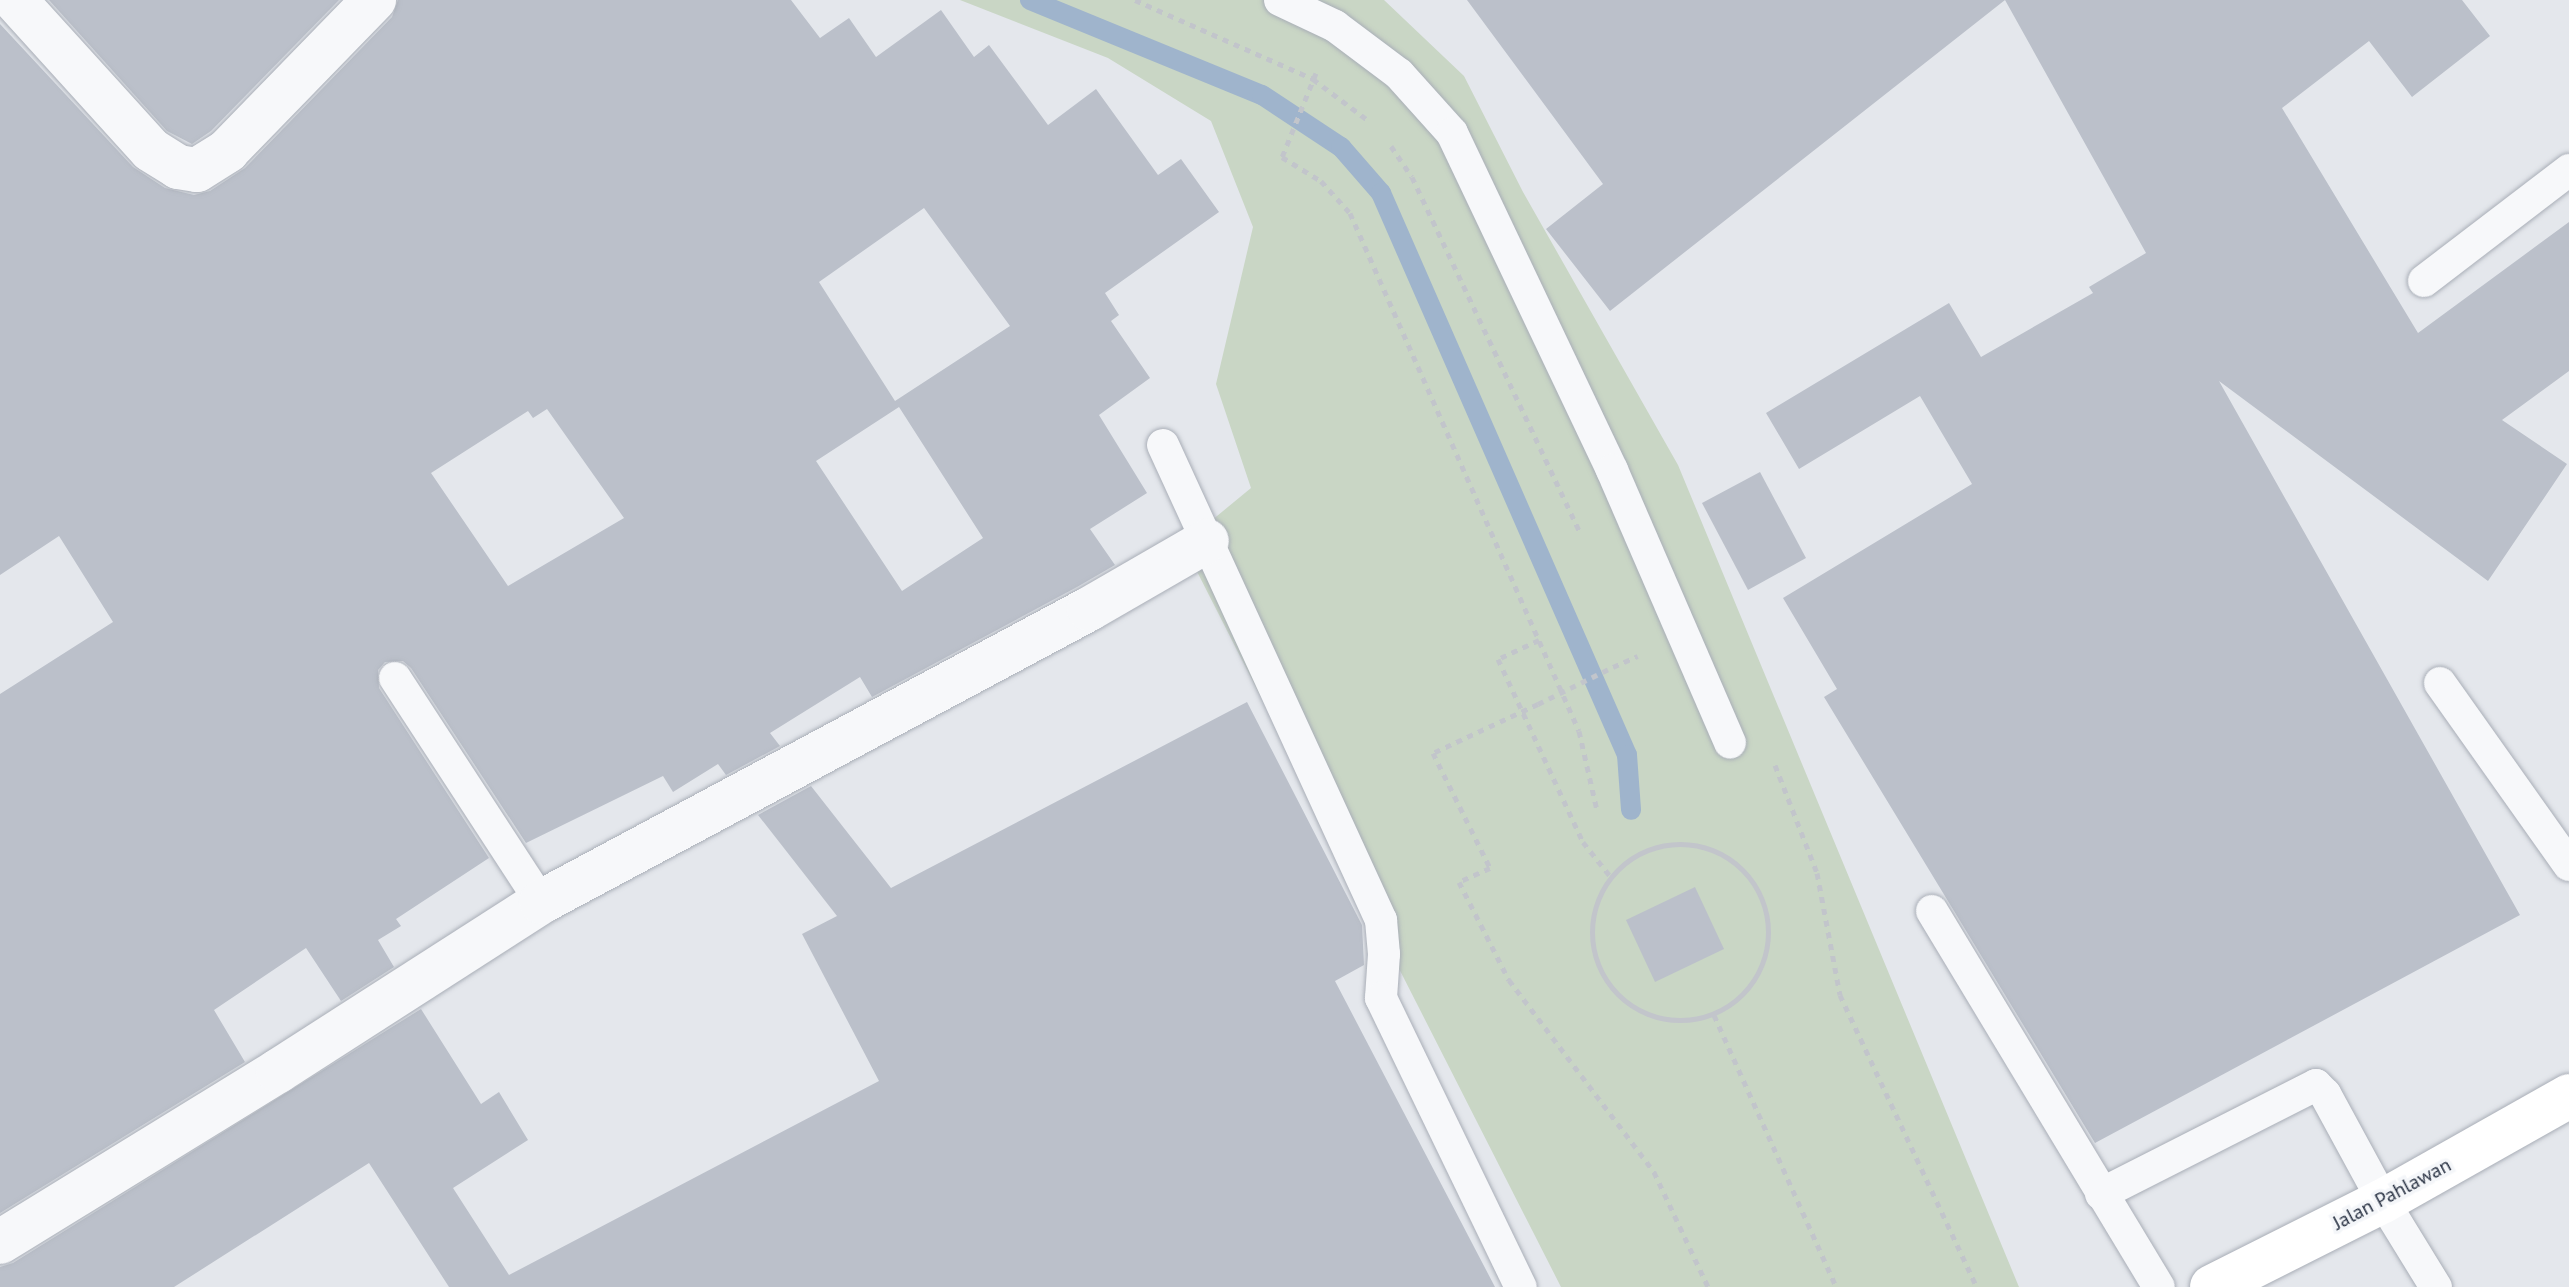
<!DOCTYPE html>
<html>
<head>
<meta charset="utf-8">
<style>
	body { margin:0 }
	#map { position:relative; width:2569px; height:1287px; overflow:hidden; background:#e4e7ec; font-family:"PT Sans",sans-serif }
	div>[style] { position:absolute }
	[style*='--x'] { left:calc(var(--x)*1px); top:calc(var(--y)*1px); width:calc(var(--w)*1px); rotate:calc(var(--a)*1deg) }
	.green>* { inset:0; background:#c9d6c5 }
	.stream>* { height:20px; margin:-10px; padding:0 10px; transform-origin:10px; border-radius:10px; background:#9fb4cc }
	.building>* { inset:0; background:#bbc0ca }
	.path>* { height:5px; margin-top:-2.5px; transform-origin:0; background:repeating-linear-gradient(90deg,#c2c5cb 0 6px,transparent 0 12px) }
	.path>.ring { margin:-2.5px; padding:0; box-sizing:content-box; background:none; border:5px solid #c2c5cb; border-radius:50% }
	.roads { filter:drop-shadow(0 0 2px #a9aeb7) drop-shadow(0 0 2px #a9aeb7) }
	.lane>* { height:32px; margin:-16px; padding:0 16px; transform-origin:16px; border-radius:16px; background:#f7f8fa }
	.street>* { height:44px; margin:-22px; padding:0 22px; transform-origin:22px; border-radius:22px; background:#f7f8fa }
	.secondary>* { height:44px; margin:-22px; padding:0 22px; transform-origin:22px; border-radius:22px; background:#fff }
	.path-bridge>* { height:5px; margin-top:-2.5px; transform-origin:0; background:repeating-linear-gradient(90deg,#c2c5cb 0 6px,transparent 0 12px) }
	span { translate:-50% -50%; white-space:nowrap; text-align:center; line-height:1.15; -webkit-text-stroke:7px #f4f6f9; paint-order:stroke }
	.street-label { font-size:20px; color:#2b3445 }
</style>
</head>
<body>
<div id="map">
	<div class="green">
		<div style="clip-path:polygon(960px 0,1384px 0,1464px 76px,1523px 192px,1678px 465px,2019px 1287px,1561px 1287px,1183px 544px,1251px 488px,1216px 384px,1253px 227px,1211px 121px,1108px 58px)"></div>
	</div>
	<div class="stream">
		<div style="--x:1030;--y:0;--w:251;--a:22.3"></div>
		<div style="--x:1262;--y:95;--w:95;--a:33.4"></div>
		<div style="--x:1341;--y:147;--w:61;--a:49"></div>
		<div style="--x:1381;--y:193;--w:613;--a:66.36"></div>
		<div style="--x:1627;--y:755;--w:55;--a:85.8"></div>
	</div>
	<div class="building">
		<div style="clip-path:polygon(49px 0,339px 0,211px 131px,192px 144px,167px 131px)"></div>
		<div style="clip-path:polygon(evenodd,398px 0,791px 0,820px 38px,849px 18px,876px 57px,941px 10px,974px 57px,989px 45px,1048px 125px,1096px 89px,1158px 175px,1181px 159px,1219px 212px,1105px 293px,1119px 315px,1111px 321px,1150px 378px,1099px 415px,1147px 493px,1090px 529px,1115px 565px,1077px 587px,872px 697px,860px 677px,770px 733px,780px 746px,726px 775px,718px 764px,673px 792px,663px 776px,526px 843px,411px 668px,403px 661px,385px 662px,378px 670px,379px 688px,489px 858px,396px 919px,401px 926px,378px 940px,394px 967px,341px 1001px,306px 948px,214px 1010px,245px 1062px,0 1213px,0 694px,113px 622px,59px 536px,0 575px,0 24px,133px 167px,165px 188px,194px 195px,210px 191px,245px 168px,392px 17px,398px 0,924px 208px,1010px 326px,895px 401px,819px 282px,924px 208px,398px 0,899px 407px,983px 538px,902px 591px,816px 461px,899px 407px,398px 0,547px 409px,624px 518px,508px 586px,431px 473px,528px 411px,533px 418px,547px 409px)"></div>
		<div style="clip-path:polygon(1467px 0,2462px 0,2490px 36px,2412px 97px,2369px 41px,2282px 108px,2418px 333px,2569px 222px,2569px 371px,2502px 420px,2567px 464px,2488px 581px,2219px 381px,2520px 915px,2095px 1143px,1824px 697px,1837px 689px,1783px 598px,1972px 484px,1920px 396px,1799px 469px,1766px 413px,1949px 303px,1981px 357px,2093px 293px,2089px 287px,2146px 253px,2005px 0,1610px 311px,1546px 229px,1603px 184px)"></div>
		<div style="clip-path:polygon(1760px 472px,1806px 558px,1748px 590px,1702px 503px)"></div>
		<div style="clip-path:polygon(1247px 702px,1362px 925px,1364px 965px,1335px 981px,1495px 1287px,449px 1287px,369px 1163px,174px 1287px,0 1287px,0 1267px,13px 1263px,421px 1009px,481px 1104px,499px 1092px,528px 1140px,453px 1188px,509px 1275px,879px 1081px,802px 934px,837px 916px,758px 815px,811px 786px,891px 888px)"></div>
		<div style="clip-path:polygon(1695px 887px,1724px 949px,1655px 982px,1626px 920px)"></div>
	</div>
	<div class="path">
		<div style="--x:1135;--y:0;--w:195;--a:23.9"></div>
		<div style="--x:1313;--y:79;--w:70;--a:36.9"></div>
		<div style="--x:1316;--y:73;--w:91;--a:112"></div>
		<div style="--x:1282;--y:157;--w:46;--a:31.6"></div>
		<div style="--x:1321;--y:181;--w:43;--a:47.8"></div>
		<div style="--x:1350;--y:213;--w:566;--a:66.15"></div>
		<div style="--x:1579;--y:731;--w:81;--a:77.2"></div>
		<div style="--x:1391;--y:146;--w:37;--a:56"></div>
		<div style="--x:1412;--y:177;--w:393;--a:64.7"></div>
		<div style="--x:1539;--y:640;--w:45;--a:155.1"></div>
		<div style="--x:1498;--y:659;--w:202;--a:65.1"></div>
		<div style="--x:1583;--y:842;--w:43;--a:51.5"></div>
		<div style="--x:1613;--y:667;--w:27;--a:-24"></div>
		<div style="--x:1538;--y:704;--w:116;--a:155"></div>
		<div style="--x:1433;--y:753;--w:128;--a:63.6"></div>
		<div style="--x:1490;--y:868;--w:34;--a:156"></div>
		<div style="--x:1459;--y:882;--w:110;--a:63"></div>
		<div style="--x:1509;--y:980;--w:241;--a:52.9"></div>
		<div style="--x:1654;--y:1172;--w:127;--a:64.8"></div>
		<div style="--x:1775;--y:765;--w:116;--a:68.7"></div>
		<div style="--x:1817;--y:873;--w:124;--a:79.3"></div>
		<div style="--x:1840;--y:995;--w:323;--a:64.9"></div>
		<div class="ring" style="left:1592px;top:844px;width:171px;height:171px"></div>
		<div style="--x:1714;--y:1015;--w:298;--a:65.8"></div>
	</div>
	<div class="roads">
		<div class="lane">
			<div style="--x:1280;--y:0;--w:61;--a:25.3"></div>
			<div style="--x:1335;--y:26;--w:80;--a:36.9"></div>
			<div style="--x:1399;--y:74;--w:79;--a:48.1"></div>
			<div style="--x:1452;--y:133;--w:373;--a:64.6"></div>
			<div style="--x:1612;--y:470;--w:297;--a:66.6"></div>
			<div style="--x:2424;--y:281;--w:183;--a:-37.4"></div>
			<div style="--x:1163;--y:445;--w:523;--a:65.35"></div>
			<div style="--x:1381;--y:920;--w:34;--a:85"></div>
			<div style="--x:1384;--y:954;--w:44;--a:93.9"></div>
			<div style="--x:1381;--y:998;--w:321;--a:64.2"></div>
			<div style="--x:395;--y:678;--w:267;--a:56.9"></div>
			<div style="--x:2440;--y:683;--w:223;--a:54.7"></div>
			<div style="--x:1932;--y:911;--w:439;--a:58.9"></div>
			<div style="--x:2101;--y:1194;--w:241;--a:-26.9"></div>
			<div style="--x:2316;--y:1085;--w:13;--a:45"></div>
			<div style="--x:2325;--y:1094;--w:122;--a:61.5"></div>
			<div style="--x:2383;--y:1201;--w:101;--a:58.4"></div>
		</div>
		<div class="street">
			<div style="--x:15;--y:0;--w:202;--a:47.8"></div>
			<div style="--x:151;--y:150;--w:32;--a:32"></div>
			<div style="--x:178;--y:167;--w:19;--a:9"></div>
			<div style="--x:197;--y:170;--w:36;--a:-32"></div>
			<div style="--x:227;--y:151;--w:211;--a:-45.8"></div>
			<div style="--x:0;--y:1242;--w:326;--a:-31.6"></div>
			<div style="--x:278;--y:1071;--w:313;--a:-32.7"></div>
			<div style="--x:541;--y:902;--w:621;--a:-28.13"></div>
			<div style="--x:1089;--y:609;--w:136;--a:-30"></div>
		</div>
		<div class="secondary">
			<div style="--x:2212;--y:1287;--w:191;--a:-26.7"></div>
			<div style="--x:2383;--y:1201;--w:214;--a:-29.4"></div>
		</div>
	</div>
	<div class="path-bridge">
		<div style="--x:1538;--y:704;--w:84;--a:-26.3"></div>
	</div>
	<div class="street-label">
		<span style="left:2392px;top:1194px;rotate:-28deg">Jalan Pahlawan</span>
	</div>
</div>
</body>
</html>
